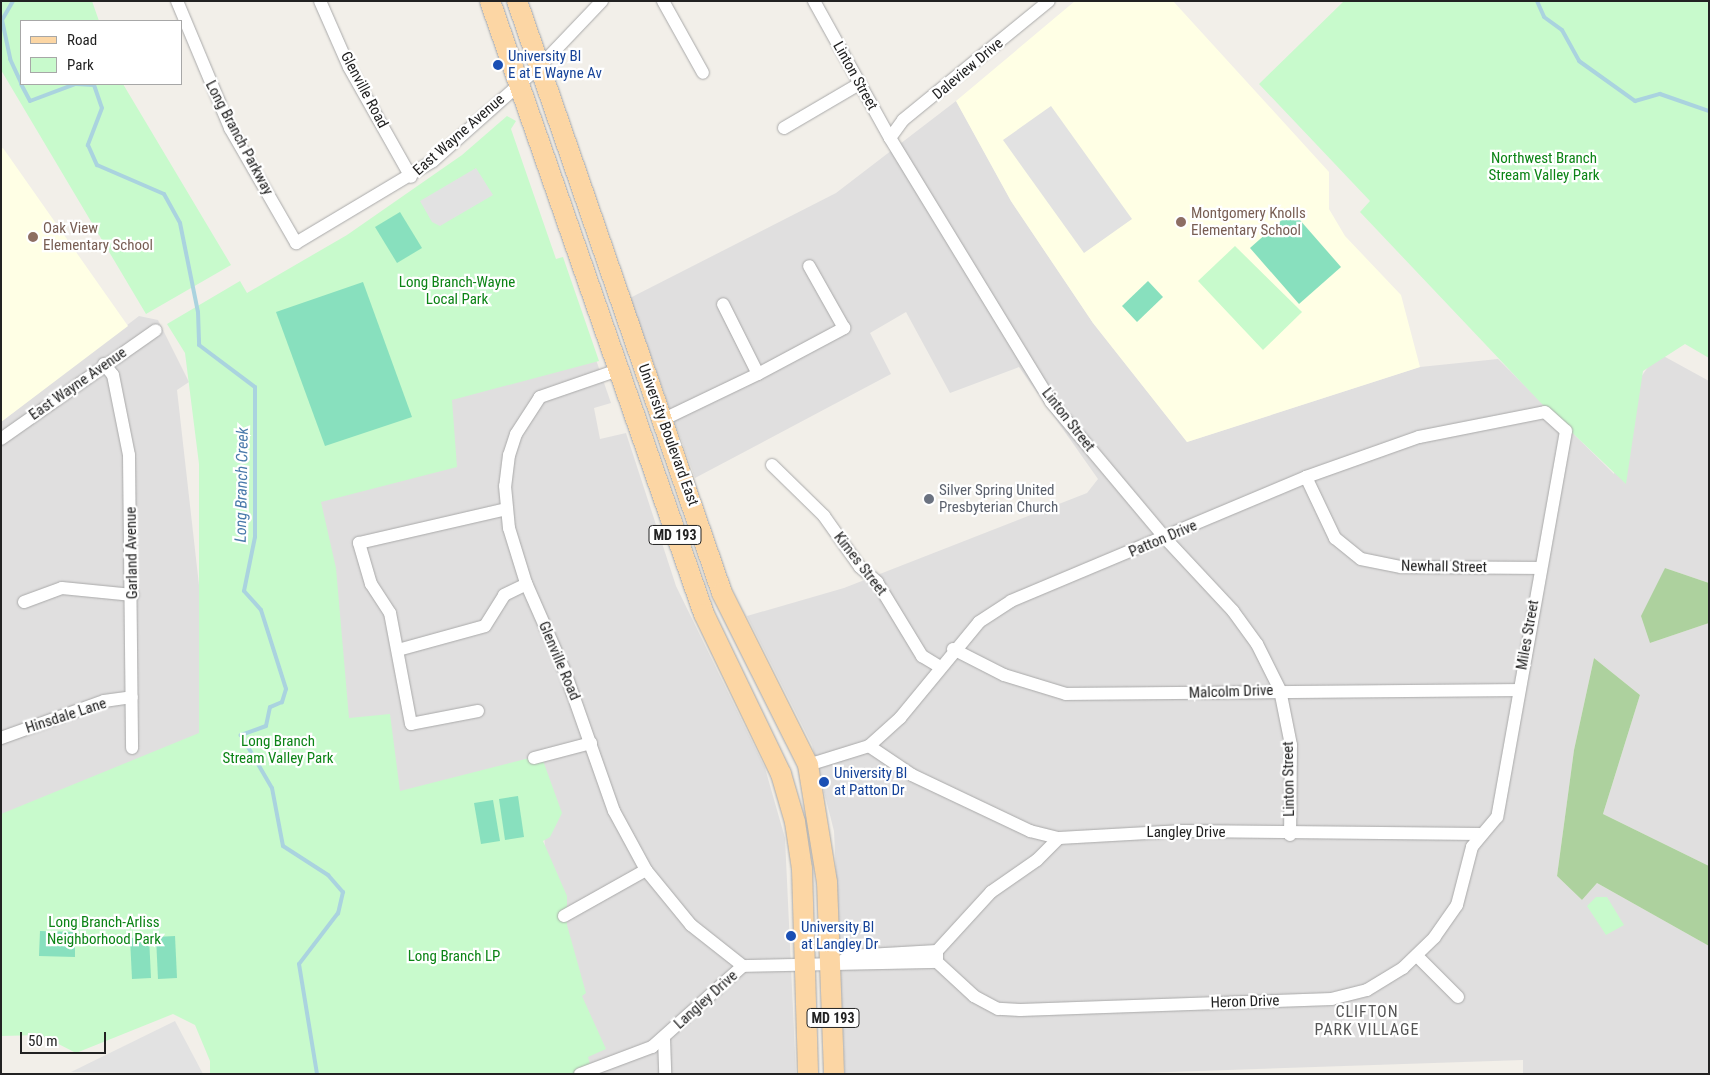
<!DOCTYPE html>
<html>
<head>
<meta charset="utf-8">
<style>
	body { margin:0 }
	#map { position:relative; width:1710px; height:1075px; overflow:hidden; background:#f2efe9; font-family:"Roboto Condensed",sans-serif }
	div>[style] { position:absolute }
	[style*='--x'] { left:calc(var(--x)*1px); top:calc(var(--y)*1px); width:calc(var(--w)*1px); rotate:calc(var(--a)*1deg) }
	.residential>* { inset:0; background:#e0dfdf }
	.education>* { inset:0; background:#ffffe5 }
	.forest>* { inset:0; background:#add19e }
	.park>* { inset:0; background:#c8facc }
	.pitch>* { inset:0; background:#88e0be }
	.parking>* { inset:0; background:#e2e2e2 }
	.stream>* { height:4px; margin:-2px; padding:0 2px; transform-origin:2px; border-radius:2px; background:#aad3df }
	.roads { filter:drop-shadow(0 0 1px #a9a9a9) drop-shadow(0 0 1px #a9a9a9) }
	.minor>* { height:12px; margin:-6px; padding:0 6px; transform-origin:6px; border-radius:6px; background:#fff }
	.primary>* { height:20px; margin:-10px; padding:0 10px; transform-origin:10px; border-radius:10px; background:#fcd6a4 }
	.dots>* { width:14px; height:14px; translate:-50% -50%; box-sizing:border-box; border:2px solid #fff; border-radius:50% }
	span { translate:-50% -50%; white-space:nowrap; text-align:center; line-height:1.15; -webkit-text-stroke:4.5px #fff; paint-order:stroke }
	.shield-label span { padding:1px 4px; background:#fff; border:1px solid; border-radius:4px; -webkit-text-stroke-width:0 }
	.shield-label { font-size:14px; color:#222; font-weight:700 }
	.transit-label { font-size:15px; color:#164399 }
	.left { translate:0 -50%; text-align:left }
	.street-label { font-size:15px; color:#222 }
	.park-label { font-size:15px; color:#0c8416 }
	.education-label { font-size:15px; color:#785e54 }
	.worship-label { font-size:15px; color:#5b616d }
	.water-label { font-size:16px; color:#4a7aab; font-style:italic }
	.neighbourhood-label { font-size:16px; color:#555; letter-spacing:1px }
	.frame { position:absolute; inset:0; border:2px solid #222; pointer-events:none }
	.legend { position:absolute; left:20px; top:20px; width:162px; height:65px; box-sizing:border-box; background:#fff; border:1px solid #a7a7a7; margin:0; padding:6px 9px; list-style:none; font-size:15px; color:#222 }
	.legend li { display:flex; align-items:center; gap:10px; height:25px }
	.legend b { width:25px; border:1px solid #a7a7a7 }
	.scale { position:absolute; left:20px; top:1032px; width:86px; height:22px; box-sizing:border-box; border:2px solid #222; border-top:0; padding-left:6px; font-size:15px; line-height:18px; white-space:nowrap; color:#222; -webkit-text-stroke:4px #fff; paint-order:stroke }
</style>
</head>
<body>
<div id="map">
	<div class="residential">
		<div style="clip-path:polygon(956px 101px,1011px 201px,1093px 323px,1187px 442px,1420px 367px,1498px 359px,1614px 474px,1626px 398px,1658px 353px,1709px 381px,1709px 583px,1665px 568px,1650px 643px,1709px 623px,1709px 866px,1603px 814px,1640px 695px,1594px 658px,1574px 750px,1557px 876px,1582px 900px,1597px 883px,1709px 946px,1709px 1074px,1523px 1074px,1523px 1060px,1112px 1074px,845px 1074px,834px 831px,812px 745px,747px 616px,844px 588px,1087px 493px,1098px 479px,1019px 367px,950px 393px,906px 312px,870px 333px,891px 374px,695px 478px,630px 298px,836px 193px)"></div>
		<div style="clip-path:polygon(139px 316px,158px 320px,189px 382px,177px 390px,215px 727px,1px 821px,1px 422px)"></div>
		<div style="clip-path:polygon(594px 354px,611px 403px,594px 408px,600px 439px,626px 433px,676px 586px,765px 768px,785px 838px,796px 1074px,591px 1074px,547px 910px,543px 799px,359px 804px,306px 470px,429px 379px)"></div>
	</div>
	<div class="education">
		<div style="clip-path:polygon(1075px 1px,1173px 1px,1329px 172px,1329px 209px,1345px 236px,1401px 295px,1420px 367px,1187px 442px,1093px 323px,1011px 201px,956px 101px)"></div>
		<div style="clip-path:polygon(3px 148px,128px 326px,1px 422px,1px 149px)"></div>
	</div>
	<div class="forest">
		<div style="clip-path:polygon(1665px 568px,1709px 583px,1709px 623px,1650px 643px,1641px 616px)"></div>
		<div style="clip-path:polygon(1594px 658px,1640px 695px,1603px 814px,1709px 866px,1709px 946px,1597px 883px,1582px 900px,1557px 876px,1574px 750px)"></div>
	</div>
	<div class="park">
		<div style="clip-path:polygon(1px 1px,92px 1px,99px 21px,21px 21px,21px 84px,123px 84px,231px 265px,146px 314px,1px 70px)"></div>
		<div style="clip-path:polygon(1344px 1px,1709px 1px,1709px 358px,1685px 344px,1643px 371px,1626px 484px,1540px 402px,1360px 212px,1370px 201px,1259px 84px)"></div>
		<div style="clip-path:polygon(507px 116px,516px 121px,511px 129px,556px 259px,563px 257px,599px 361px,452px 400px,457px 467px,321px 502px,336px 568px,349px 718px,390px 714px,400px 791px,541px 755px,562px 813px,550px 837px,543px 841px,567px 896px,567px 925px,586px 993px,582px 996px,606px 1049px,588px 1057px,593px 1074px,210px 1074px,210px 1061px,195px 1025px,173px 1014px,76px 1053px,41px 1035px,1px 1036px,1px 814px,199px 733px,199px 464px,185px 353px,167px 324px,240px 281px,247px 293px,347px 235px,462px 155px)"></div>
		<div style="clip-path:polygon(1235px 246px,1302px 312px,1263px 350px,1198px 281px)"></div>
		<div style="clip-path:polygon(1596px 897px,1607px 897px,1624px 925px,1606px 935px,1587px 906px)"></div>
	</div>
	<div class="pitch">
		<div style="clip-path:polygon(1292px 211px,1341px 267px,1299px 304px,1250px 248px)"></div>
		<div style="clip-path:polygon(400px 212px,422px 248px,397px 263px,375px 227px)"></div>
		<div style="clip-path:polygon(1148px 281px,1163px 297px,1137px 322px,1122px 306px)"></div>
		<div style="clip-path:polygon(363px 282px,412px 417px,325px 446px,276px 312px)"></div>
		<div style="clip-path:polygon(518px 796px,524px 837px,505px 840px,499px 799px)"></div>
		<div style="clip-path:polygon(493px 800px,500px 841px,481px 844px,474px 803px)"></div>
		<div style="clip-path:polygon(40px 931px,75px 932px,75px 957px,39px 956px)"></div>
		<div style="clip-path:polygon(175px 936px,177px 978px,158px 979px,156px 937px)"></div>
		<div style="clip-path:polygon(149px 937px,151px 978px,132px 979px,130px 938px)"></div>
	</div>
	<div class="parking">
		<div style="clip-path:polygon(1051px 106px,1132px 219px,1084px 253px,1003px 140px)"></div>
		<div style="clip-path:polygon(476px 168px,493px 195px,440px 226px,432px 222px,420px 201px)"></div>
		<div style="clip-path:polygon(175px 1021px,203px 1074px,71px 1072px)"></div>
	</div>
	<div class="stream">
		<div style="--x:13;--y:1;--w:22;--a:120"></div>
		<div style="--x:2;--y:20;--w:40;--a:78"></div>
		<div style="--x:10;--y:59;--w:26;--a:65"></div>
		<div style="--x:1537;--y:1;--w:17;--a:66"></div>
		<div style="--x:1544;--y:17;--w:22;--a:36"></div>
		<div style="--x:1562;--y:30;--w:35;--a:61"></div>
		<div style="--x:1579;--y:61;--w:69;--a:35.5"></div>
		<div style="--x:1635;--y:101;--w:26;--a:-16"></div>
		<div style="--x:1660;--y:94;--w:52;--a:19.1"></div>
		<div style="--x:21;--y:84;--w:19;--a:62"></div>
		<div style="--x:30;--y:101;--w:48;--a:-20.7"></div>
		<div style="--x:76;--y:84;--w:18;--a:3"></div>
		<div style="--x:94;--y:85;--w:24;--a:71"></div>
		<div style="--x:102;--y:108;--w:40;--a:111"></div>
		<div style="--x:88;--y:145;--w:22;--a:66"></div>
		<div style="--x:97;--y:165;--w:73;--a:23.4"></div>
		<div style="--x:164;--y:194;--w:33;--a:61"></div>
		<div style="--x:180;--y:223;--w:91;--a:78.6"></div>
		<div style="--x:198;--y:312;--w:33;--a:88"></div>
		<div style="--x:199;--y:345;--w:70;--a:36.9"></div>
		<div style="--x:255;--y:387;--w:150;--a:90"></div>
		<div style="--x:255;--y:537;--w:55;--a:101.5"></div>
		<div style="--x:244;--y:591;--w:25;--a:48"></div>
		<div style="--x:261;--y:610;--w:83;--a:72.4"></div>
		<div style="--x:286;--y:689;--w:14;--a:107"></div>
		<div style="--x:282;--y:702;--w:13;--a:157"></div>
		<div style="--x:270;--y:707;--w:19;--a:102"></div>
		<div style="--x:266;--y:726;--w:27;--a:160"></div>
		<div style="--x:241;--y:735;--w:61;--a:59.7"></div>
		<div style="--x:272;--y:788;--w:59;--a:79.3"></div>
		<div style="--x:283;--y:846;--w:54;--a:32.8"></div>
		<div style="--x:328;--y:875;--w:23;--a:49"></div>
		<div style="--x:343;--y:892;--w:22;--a:103"></div>
		<div style="--x:338;--y:913;--w:64;--a:127.4"></div>
		<div style="--x:299;--y:964;--w:111;--a:80.7"></div>
	</div>
	<div class="roads">
		<div class="minor">
			<div style="--x:177;--y:1;--w:138;--a:67.3"></div>
			<div style="--x:230;--y:128;--w:133;--a:60.1"></div>
			<div style="--x:296;--y:243;--w:160;--a:-30.9"></div>
			<div style="--x:433;--y:161;--w:143;--a:-41.6"></div>
			<div style="--x:540;--y:66;--w:90;--a:-46.4"></div>
			<div style="--x:320;--y:1;--w:72;--a:66.3"></div>
			<div style="--x:349;--y:67;--w:126;--a:60.6"></div>
			<div style="--x:663;--y:1;--w:82;--a:60.9"></div>
			<div style="--x:814;--y:1;--w:157;--a:61"></div>
			<div style="--x:890;--y:138;--w:309;--a:58.6"></div>
			<div style="--x:1051;--y:402;--w:177;--a:50"></div>
			<div style="--x:1165;--y:538;--w:100;--a:47"></div>
			<div style="--x:1233;--y:611;--w:41;--a:54"></div>
			<div style="--x:1257;--y:644;--w:51;--a:63.4"></div>
			<div style="--x:1280;--y:690;--w:56;--a:78.7"></div>
			<div style="--x:1291;--y:745;--w:90;--a:90.6"></div>
			<div style="--x:784;--y:128;--w:87;--a:-30.4"></div>
			<div style="--x:890;--y:138;--w:22;--a:-54"></div>
			<div style="--x:903;--y:120;--w:188;--a:-39.2"></div>
			<div style="--x:104;--y:364;--w:14;--a:51"></div>
			<div style="--x:113;--y:375;--w:82;--a:78.7"></div>
			<div style="--x:129;--y:455;--w:293;--a:89.4"></div>
			<div style="--x:618;--y:370;--w:83;--a:160.9"></div>
			<div style="--x:540;--y:397;--w:44;--a:123"></div>
			<div style="--x:516;--y:434;--w:22;--a:108"></div>
			<div style="--x:509;--y:455;--w:31;--a:97"></div>
			<div style="--x:505;--y:486;--w:42;--a:84.6"></div>
			<div style="--x:509;--y:528;--w:58;--a:72.8"></div>
			<div style="--x:526;--y:583;--w:97;--a:66.3"></div>
			<div style="--x:565;--y:672;--w:147;--a:70.6"></div>
			<div style="--x:614;--y:811;--w:67;--a:61.5"></div>
			<div style="--x:646;--y:870;--w:71;--a:50.7"></div>
			<div style="--x:691;--y:925;--w:66;--a:38.3"></div>
			<div style="--x:758;--y:374;--w:98;--a:-28.1"></div>
			<div style="--x:844;--y:328;--w:71;--a:-119.4"></div>
			<div style="--x:662;--y:420;--w:106;--a:-25.6"></div>
			<div style="--x:758;--y:374;--w:78;--a:-116.6"></div>
			<div style="--x:1;--y:439;--w:189;--a:-35.1"></div>
			<div style="--x:772;--y:465;--w:73;--a:44.4"></div>
			<div style="--x:824;--y:516;--w:62;--a:54.8"></div>
			<div style="--x:860;--y:567;--w:23;--a:41"></div>
			<div style="--x:877;--y:582;--w:87;--a:58.7"></div>
			<div style="--x:922;--y:656;--w:21;--a:31"></div>
			<div style="--x:1306;--y:477;--w:68;--a:64.6"></div>
			<div style="--x:1335;--y:538;--w:33;--a:39"></div>
			<div style="--x:1361;--y:559;--w:41;--a:11.3"></div>
			<div style="--x:1401;--y:567;--w:139;--a:0.4"></div>
			<div style="--x:24;--y:602;--w:40;--a:-20.2"></div>
			<div style="--x:62;--y:588;--w:71;--a:5.6"></div>
			<div style="--x:953;--y:649;--w:57;--a:27"></div>
			<div style="--x:1004;--y:675;--w:65;--a:17"></div>
			<div style="--x:1066;--y:694;--w:452;--a:-0.5"></div>
			<div style="--x:398;--y:650;--w:90;--a:-15.4"></div>
			<div style="--x:485;--y:626;--w:36;--a:-58"></div>
			<div style="--x:504;--y:595;--w:25;--a:-26"></div>
			<div style="--x:478;--y:711;--w:68;--a:169"></div>
			<div style="--x:411;--y:724;--w:113;--a:-100.7"></div>
			<div style="--x:390;--y:613;--w:35;--a:-123"></div>
			<div style="--x:371;--y:584;--w:43;--a:-106.3"></div>
			<div style="--x:359;--y:543;--w:151;--a:-13"></div>
			<div style="--x:1;--y:738;--w:109;--a:-19.8"></div>
			<div style="--x:104;--y:701;--w:28;--a:-8"></div>
			<div style="--x:869;--y:746;--w:52;--a:34"></div>
			<div style="--x:912;--y:775;--w:131;--a:25.4"></div>
			<div style="--x:1030;--y:831;--w:30;--a:14"></div>
			<div style="--x:534;--y:758;--w:59;--a:-14.7"></div>
			<div style="--x:808;--y:765;--w:64;--a:-17.3"></div>
			<div style="--x:869;--y:746;--w:42;--a:-42.1"></div>
			<div style="--x:900;--y:718;--w:124;--a:-50.5"></div>
			<div style="--x:979;--y:622;--w:38;--a:-33"></div>
			<div style="--x:1011;--y:601;--w:320;--a:-22.8"></div>
			<div style="--x:1306;--y:477;--w:120;--a:-19.5"></div>
			<div style="--x:1419;--y:437;--w:128;--a:-11.2"></div>
			<div style="--x:1545;--y:412;--w:28;--a:42"></div>
			<div style="--x:1566;--y:431;--w:392;--a:100.1"></div>
			<div style="--x:1497;--y:817;--w:39;--a:130"></div>
			<div style="--x:1472;--y:847;--w:60;--a:104.5"></div>
			<div style="--x:1457;--y:905;--w:39;--a:125"></div>
			<div style="--x:1435;--y:937;--w:45;--a:135.9"></div>
			<div style="--x:1403;--y:968;--w:42;--a:148.6"></div>
			<div style="--x:1367;--y:990;--w:36;--a:166"></div>
			<div style="--x:1332;--y:999;--w:312;--a:178"></div>
			<div style="--x:1020;--y:1010;--w:22;--a:-177"></div>
			<div style="--x:998;--y:1009;--w:27;--a:-152"></div>
			<div style="--x:974;--y:996;--w:50;--a:-137.4"></div>
			<div style="--x:564;--y:916;--w:94;--a:-29.3"></div>
			<div style="--x:1417;--y:956;--w:58;--a:45"></div>
			<div style="--x:841;--y:962;--w:11;--a:-34"></div>
			<div style="--x:850;--y:956;--w:87;--a:-3.3"></div>
			<div style="--x:937;--y:962;--w:11;--a:-90"></div>
			<div style="--x:937;--y:951;--w:80;--a:-47.5"></div>
			<div style="--x:991;--y:892;--w:56;--a:-34.8"></div>
			<div style="--x:1037;--y:860;--w:31;--a:-45"></div>
			<div style="--x:1059;--y:838;--w:124;--a:-3.2"></div>
			<div style="--x:1183;--y:831;--w:298;--a:0.6"></div>
			<div style="--x:664;--y:1038;--w:36;--a:88"></div>
			<div style="--x:580;--y:1074;--w:77;--a:-20.6"></div>
			<div style="--x:652;--y:1047;--w:122;--a:-41.7"></div>
			<div style="--x:743;--y:966;--w:194;--a:-1.2"></div>
		</div>
		<div class="primary">
			<div style="--x:490;--y:1;--w:649;--a:70.76"></div>
			<div style="--x:704;--y:614;--w:178;--a:64.3"></div>
			<div style="--x:781;--y:774;--w:50;--a:73.7"></div>
			<div style="--x:795;--y:822;--w:48;--a:81.5"></div>
			<div style="--x:802;--y:869;--w:205;--a:88.3"></div>
			<div style="--x:517;--y:1;--w:626;--a:70.9"></div>
			<div style="--x:722;--y:593;--w:192;--a:63.4"></div>
			<div style="--x:808;--y:765;--w:119;--a:80.8"></div>
			<div style="--x:827;--y:882;--w:192;--a:87.9"></div>
		</div>
	</div>
	<div class="dots">
		<div style="left:498px;top:65px;background:#1a4fb4"></div>
		<div style="left:1181px;top:222px;background:#8d6e63"></div>
		<div style="left:33px;top:237px;background:#8d6e63"></div>
		<div style="left:929px;top:499px;background:#6b7280"></div>
		<div style="left:824px;top:782px;background:#1a4fb4"></div>
		<div style="left:791px;top:936px;background:#1a4fb4"></div>
	</div>
	<div class="shield-label">
		<span style="left:675px;top:535px">MD 193</span>
		<span style="left:833px;top:1018px">MD 193</span>
	</div>
	<div class="transit-label">
		<span class="left" style="left:508px;top:65px">University Bl<br>E at E Wayne Av</span>
		<span class="left" style="left:834px;top:782px">University Bl<br>at Patton Dr</span>
		<span class="left" style="left:801px;top:936px">University Bl<br>at Langley Dr</span>
	</div>
	<div class="street-label">
		<span style="left:968px;top:69px;rotate:-40deg">Daleview Drive</span>
		<span style="left:855px;top:76px;rotate:61deg">Linton Street</span>
		<span style="left:364px;top:90px;rotate:62deg">Glenville Road</span>
		<span style="left:459px;top:135px;rotate:-41deg">East Wayne Avenue</span>
		<span style="left:239px;top:138px;rotate:62deg">Long Branch Parkway</span>
		<span style="left:78px;top:384px;rotate:-35deg">East Wayne Avenue</span>
		<span style="left:1068px;top:420px;rotate:52deg">Linton Street</span>
		<span style="left:668px;top:435px;rotate:70deg">University Boulevard East</span>
		<span style="left:1163px;top:539px;rotate:-23deg">Patton Drive</span>
		<span style="left:132px;top:553px;rotate:-91deg">Garland Avenue</span>
		<span style="left:860px;top:564px;rotate:52deg">Kimes Street</span>
		<span style="left:1444px;top:567px;rotate:1deg">Newhall Street</span>
		<span style="left:1528px;top:635px;rotate:-80deg">Miles Street</span>
		<span style="left:559px;top:661px;rotate:67deg">Glenville Road</span>
		<span style="left:1231px;top:692px;rotate:-2deg">Malcolm Drive</span>
		<span style="left:66px;top:716px;rotate:-18deg">Hinsdale Lane</span>
		<span style="left:1289px;top:779px;rotate:-91deg">Linton Street</span>
		<span style="left:1186px;top:833px">Langley Drive</span>
		<span style="left:706px;top:1000px;rotate:-42deg">Langley Drive</span>
		<span style="left:1245px;top:1002px;rotate:-2deg">Heron Drive</span>
	</div>
	<div class="park-label">
		<span style="left:1544px;top:167px">Northwest Branch<br>Stream Valley Park</span>
		<span style="left:457px;top:291px">Long Branch-Wayne<br>Local Park</span>
		<span style="left:278px;top:750px">Long Branch<br>Stream Valley Park</span>
		<span style="left:104px;top:931px">Long Branch-Arliss<br>Neighborhood Park</span>
		<span style="left:454px;top:957px">Long Branch LP</span>
	</div>
	<div class="education-label">
		<span class="left" style="left:1191px;top:222px">Montgomery Knolls<br>Elementary School</span>
		<span class="left" style="left:43px;top:237px">Oak View<br>Elementary School</span>
	</div>
	<div class="worship-label">
		<span class="left" style="left:939px;top:499px">Silver Spring United<br>Presbyterian Church</span>
	</div>
	<div class="water-label">
		<span style="left:242px;top:485px;rotate:-89deg">Long Branch Creek</span>
	</div>
	<div class="neighbourhood-label">
		<span style="left:1367px;top:1021px">CLIFTON<br>PARK VILLAGE</span>
	</div>
	<div class="frame"></div>
	<ul class="legend">
	<li><b style="height:6px;background:#fcd6a4"></b>Road</li>
	<li><b style="height:14px;background:#c8facc"></b>Park</li>
	</ul>
	<div class="scale">50 m</div>
</div>
</body>
</html>
